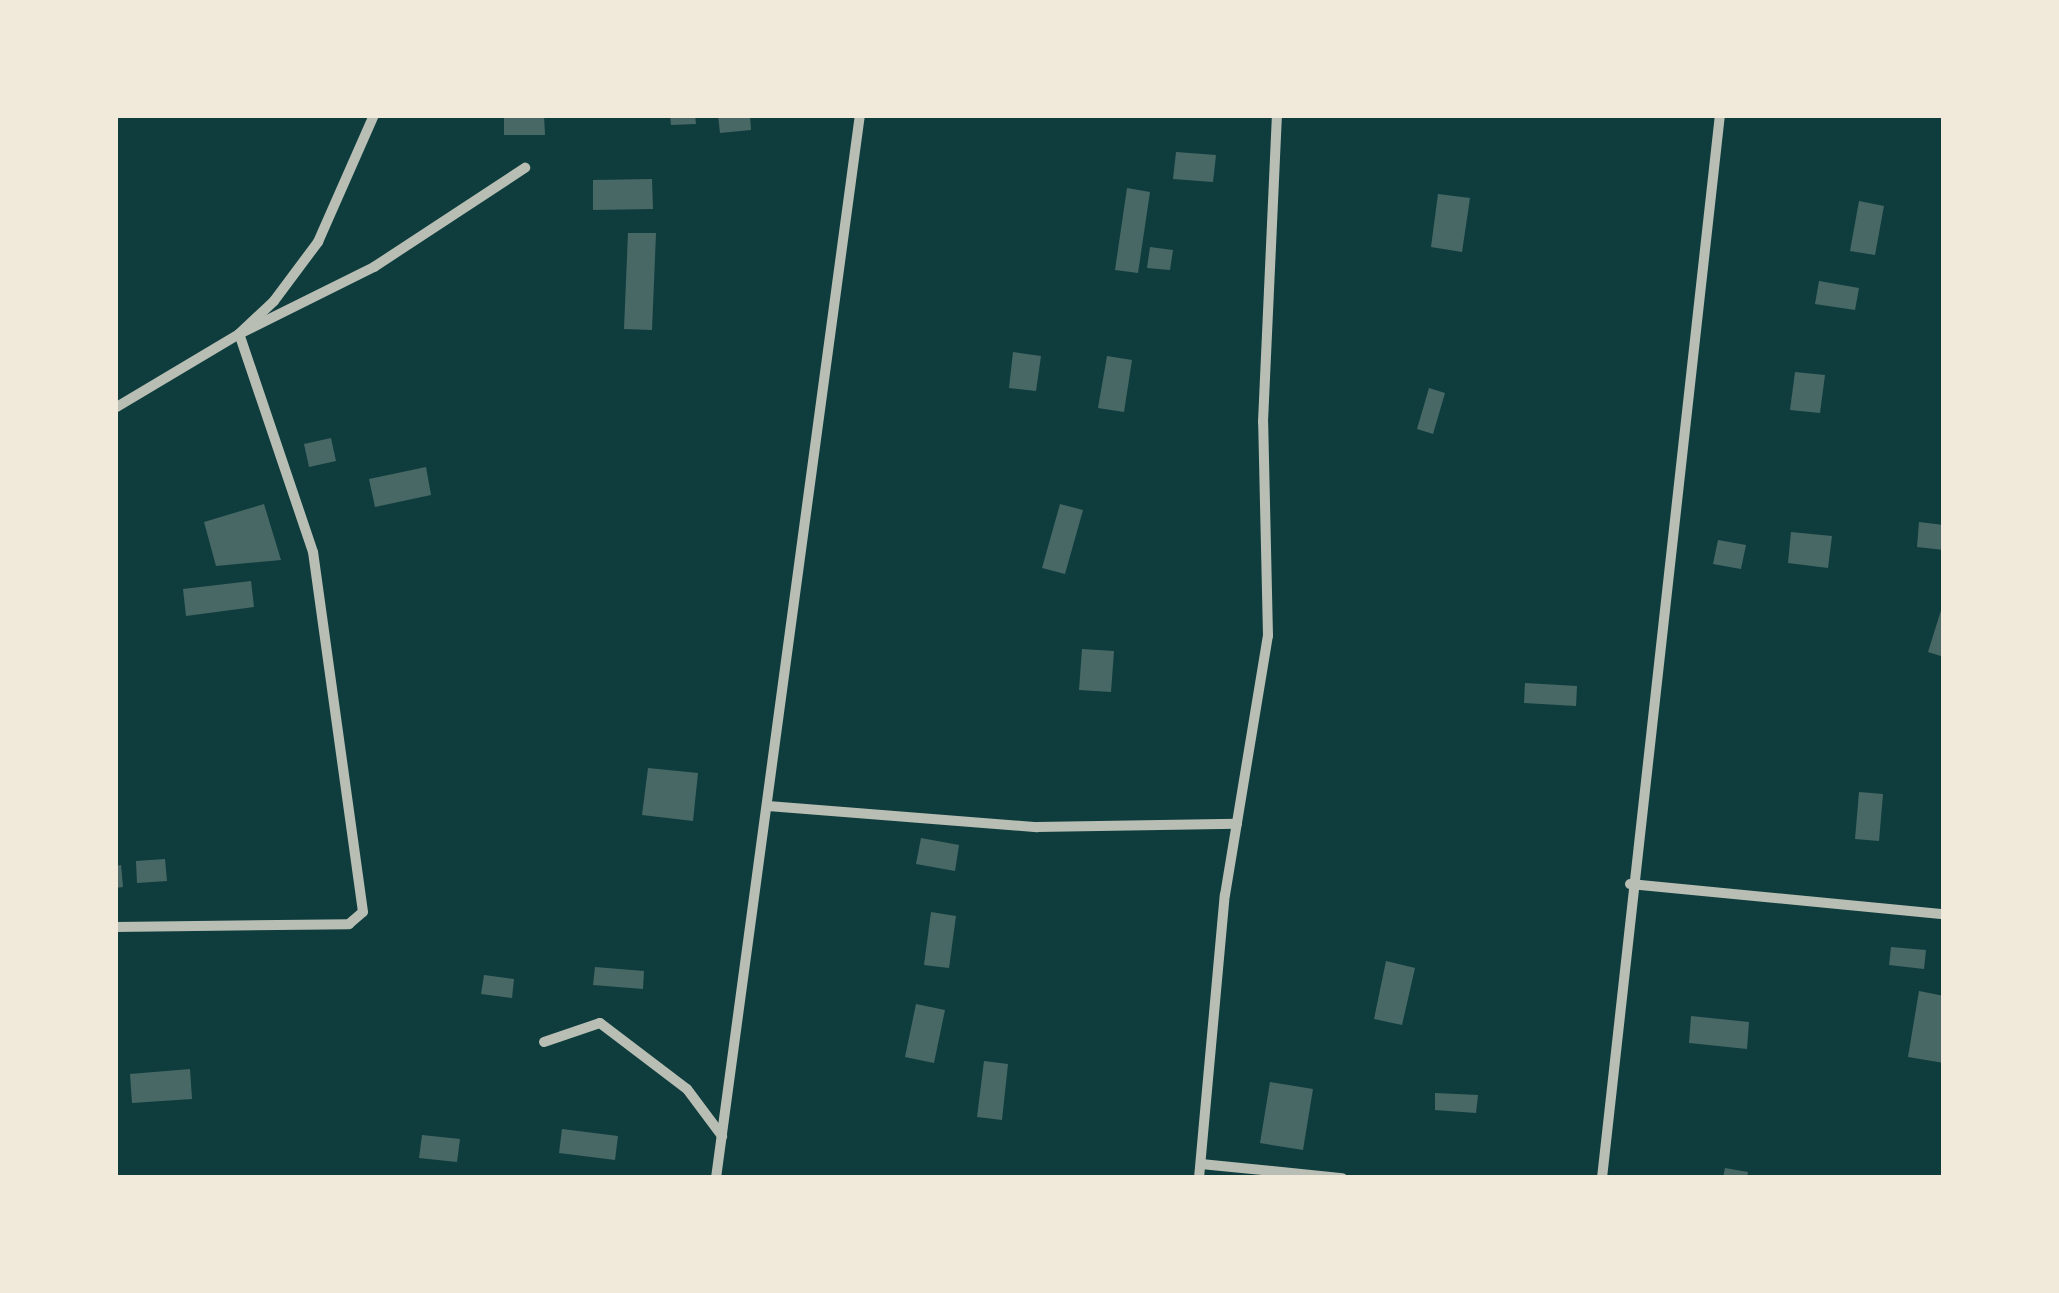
<!DOCTYPE html>
<html>
<head>
<meta charset="utf-8">
<style>
	body { margin:0 }
	#map { position:relative; width:2059px; height:1293px; overflow:hidden; background:#0f3d3e; font-family:Ubuntu,sans-serif }
	div>[style] { position:absolute }
	[style*='--x'] { left:calc(var(--x)*1px); top:calc(var(--y)*1px); width:calc(var(--w)*1px); rotate:calc(var(--a)*1deg) }
	.building>* { inset:0; background:#486865 }
	.minor>* { height:10px; margin:-5px; padding:0 5px; transform-origin:5px; border-radius:5px; background:#b8beb3 }
	span { translate:-50% -50%; white-space:nowrap; text-align:center; line-height:1.15; -webkit-text-stroke:9px #f1e9da; paint-order:stroke }
	.frame { position:absolute; inset:0; border:118px solid #f1e9da; pointer-events:none }
</style>
</head>
<body>
<div id="map">
	<div class="building">
		<div style="clip-path:polygon(504px 115px,544px 115px,545px 135px,504px 135px)"></div>
		<div style="clip-path:polygon(670px 115px,695px 115px,696px 124px,671px 125px)"></div>
		<div style="clip-path:polygon(718px 115px,750px 115px,751px 130px,720px 133px)"></div>
		<div style="clip-path:polygon(1176px 152px,1216px 155px,1213px 182px,1173px 179px)"></div>
		<div style="clip-path:polygon(652px 179px,653px 209px,593px 210px,593px 180px)"></div>
		<div style="clip-path:polygon(1127px 188px,1150px 192px,1138px 273px,1115px 270px)"></div>
		<div style="clip-path:polygon(1438px 194px,1470px 198px,1462px 252px,1431px 247px)"></div>
		<div style="clip-path:polygon(1859px 201px,1884px 206px,1875px 255px,1850px 251px)"></div>
		<div style="clip-path:polygon(628px 233px,656px 233px,652px 330px,624px 329px)"></div>
		<div style="clip-path:polygon(1150px 247px,1173px 250px,1170px 270px,1147px 268px)"></div>
		<div style="clip-path:polygon(1819px 281px,1859px 288px,1855px 310px,1815px 304px)"></div>
		<div style="clip-path:polygon(1013px 352px,1041px 356px,1036px 391px,1009px 388px)"></div>
		<div style="clip-path:polygon(1107px 356px,1132px 360px,1124px 412px,1098px 408px)"></div>
		<div style="clip-path:polygon(1795px 372px,1825px 375px,1820px 413px,1790px 410px)"></div>
		<div style="clip-path:polygon(1429px 388px,1445px 393px,1433px 434px,1417px 429px)"></div>
		<div style="clip-path:polygon(331px 438px,336px 461px,309px 467px,304px 444px)"></div>
		<div style="clip-path:polygon(426px 467px,431px 495px,375px 507px,369px 479px)"></div>
		<div style="clip-path:polygon(264px 504px,281px 560px,216px 566px,204px 522px)"></div>
		<div style="clip-path:polygon(1060px 504px,1083px 510px,1065px 574px,1042px 568px)"></div>
		<div style="clip-path:polygon(1919px 522px,1944px 525px,1944px 550px,1917px 547px)"></div>
		<div style="clip-path:polygon(1791px 532px,1832px 536px,1828px 568px,1788px 563px)"></div>
		<div style="clip-path:polygon(1718px 540px,1746px 545px,1741px 569px,1713px 564px)"></div>
		<div style="clip-path:polygon(251px 581px,254px 607px,186px 616px,183px 589px)"></div>
		<div style="clip-path:polygon(1943px 604px,1944px 604px,1944px 657px,1928px 652px)"></div>
		<div style="clip-path:polygon(1082px 649px,1114px 651px,1111px 692px,1079px 690px)"></div>
		<div style="clip-path:polygon(1525px 683px,1577px 686px,1576px 706px,1524px 703px)"></div>
		<div style="clip-path:polygon(648px 768px,698px 773px,693px 821px,642px 815px)"></div>
		<div style="clip-path:polygon(1859px 792px,1883px 794px,1879px 841px,1855px 839px)"></div>
		<div style="clip-path:polygon(921px 838px,959px 845px,955px 871px,916px 864px)"></div>
		<div style="clip-path:polygon(165px 859px,167px 881px,137px 883px,136px 861px)"></div>
		<div style="clip-path:polygon(121px 865px,123px 887px,115px 888px,115px 866px)"></div>
		<div style="clip-path:polygon(931px 912px,956px 916px,949px 968px,924px 965px)"></div>
		<div style="clip-path:polygon(1891px 947px,1926px 950px,1924px 969px,1889px 965px)"></div>
		<div style="clip-path:polygon(1386px 961px,1415px 968px,1402px 1025px,1374px 1019px)"></div>
		<div style="clip-path:polygon(595px 967px,644px 971px,643px 989px,593px 985px)"></div>
		<div style="clip-path:polygon(484px 975px,514px 979px,512px 998px,481px 994px)"></div>
		<div style="clip-path:polygon(1919px 991px,1944px 996px,1944px 1063px,1908px 1057px)"></div>
		<div style="clip-path:polygon(916px 1004px,945px 1010px,934px 1063px,905px 1057px)"></div>
		<div style="clip-path:polygon(1691px 1016px,1749px 1022px,1747px 1049px,1689px 1043px)"></div>
		<div style="clip-path:polygon(984px 1061px,1008px 1064px,1002px 1120px,977px 1117px)"></div>
		<div style="clip-path:polygon(190px 1069px,192px 1099px,132px 1103px,130px 1074px)"></div>
		<div style="clip-path:polygon(1270px 1082px,1313px 1089px,1303px 1150px,1260px 1143px)"></div>
		<div style="clip-path:polygon(1435px 1093px,1478px 1095px,1476px 1113px,1435px 1110px)"></div>
		<div style="clip-path:polygon(562px 1129px,618px 1136px,615px 1160px,559px 1153px)"></div>
		<div style="clip-path:polygon(422px 1135px,460px 1139px,457px 1162px,419px 1158px)"></div>
		<div style="clip-path:polygon(1725px 1168px,1748px 1172px,1747px 1178px,1723px 1178px)"></div>
	</div>
	<div class="minor">
		<div style="--x:115;--y:408;--w:144;--a:-30.8"></div>
		<div style="--x:239;--y:334;--w:48;--a:-43.3"></div>
		<div style="--x:274;--y:301;--w:74;--a:-53.3"></div>
		<div style="--x:318;--y:242;--w:139;--a:-66.2"></div>
		<div style="--x:768;--y:806;--w:270;--a:4.5"></div>
		<div style="--x:1037;--y:827;--w:200;--a:-0.9"></div>
		<div style="--x:1630;--y:884;--w:315;--a:5.5"></div>
		<div style="--x:115;--y:927;--w:234;--a:-0.7"></div>
		<div style="--x:349;--y:924;--w:18;--a:-41"></div>
		<div style="--x:363;--y:912;--w:363;--a:-97.9"></div>
		<div style="--x:313;--y:552;--w:230;--a:-108.7"></div>
		<div style="--x:239;--y:334;--w:151;--a:-26.4"></div>
		<div style="--x:374;--y:267;--w:181;--a:-33.3"></div>
		<div style="--x:544;--y:1042;--w:59;--a:-18.7"></div>
		<div style="--x:600;--y:1023;--w:109;--a:37.2"></div>
		<div style="--x:687;--y:1089;--w:59;--a:53.3"></div>
		<div style="--x:1201;--y:1164;--w:142;--a:5.7"></div>
		<div style="--x:716;--y:1178;--w:1073;--a:-82.29"></div>
		<div style="--x:1199;--y:1178;--w:284;--a:-84.8"></div>
		<div style="--x:1225;--y:895;--w:263;--a:-80.6"></div>
		<div style="--x:1268;--y:636;--w:214;--a:-91.3"></div>
		<div style="--x:1263;--y:422;--w:307;--a:-87.4"></div>
		<div style="--x:1602;--y:1178;--w:1070;--a:-83.67"></div>
	</div>
	<div class="frame"></div>
</div>
</body>
</html>
